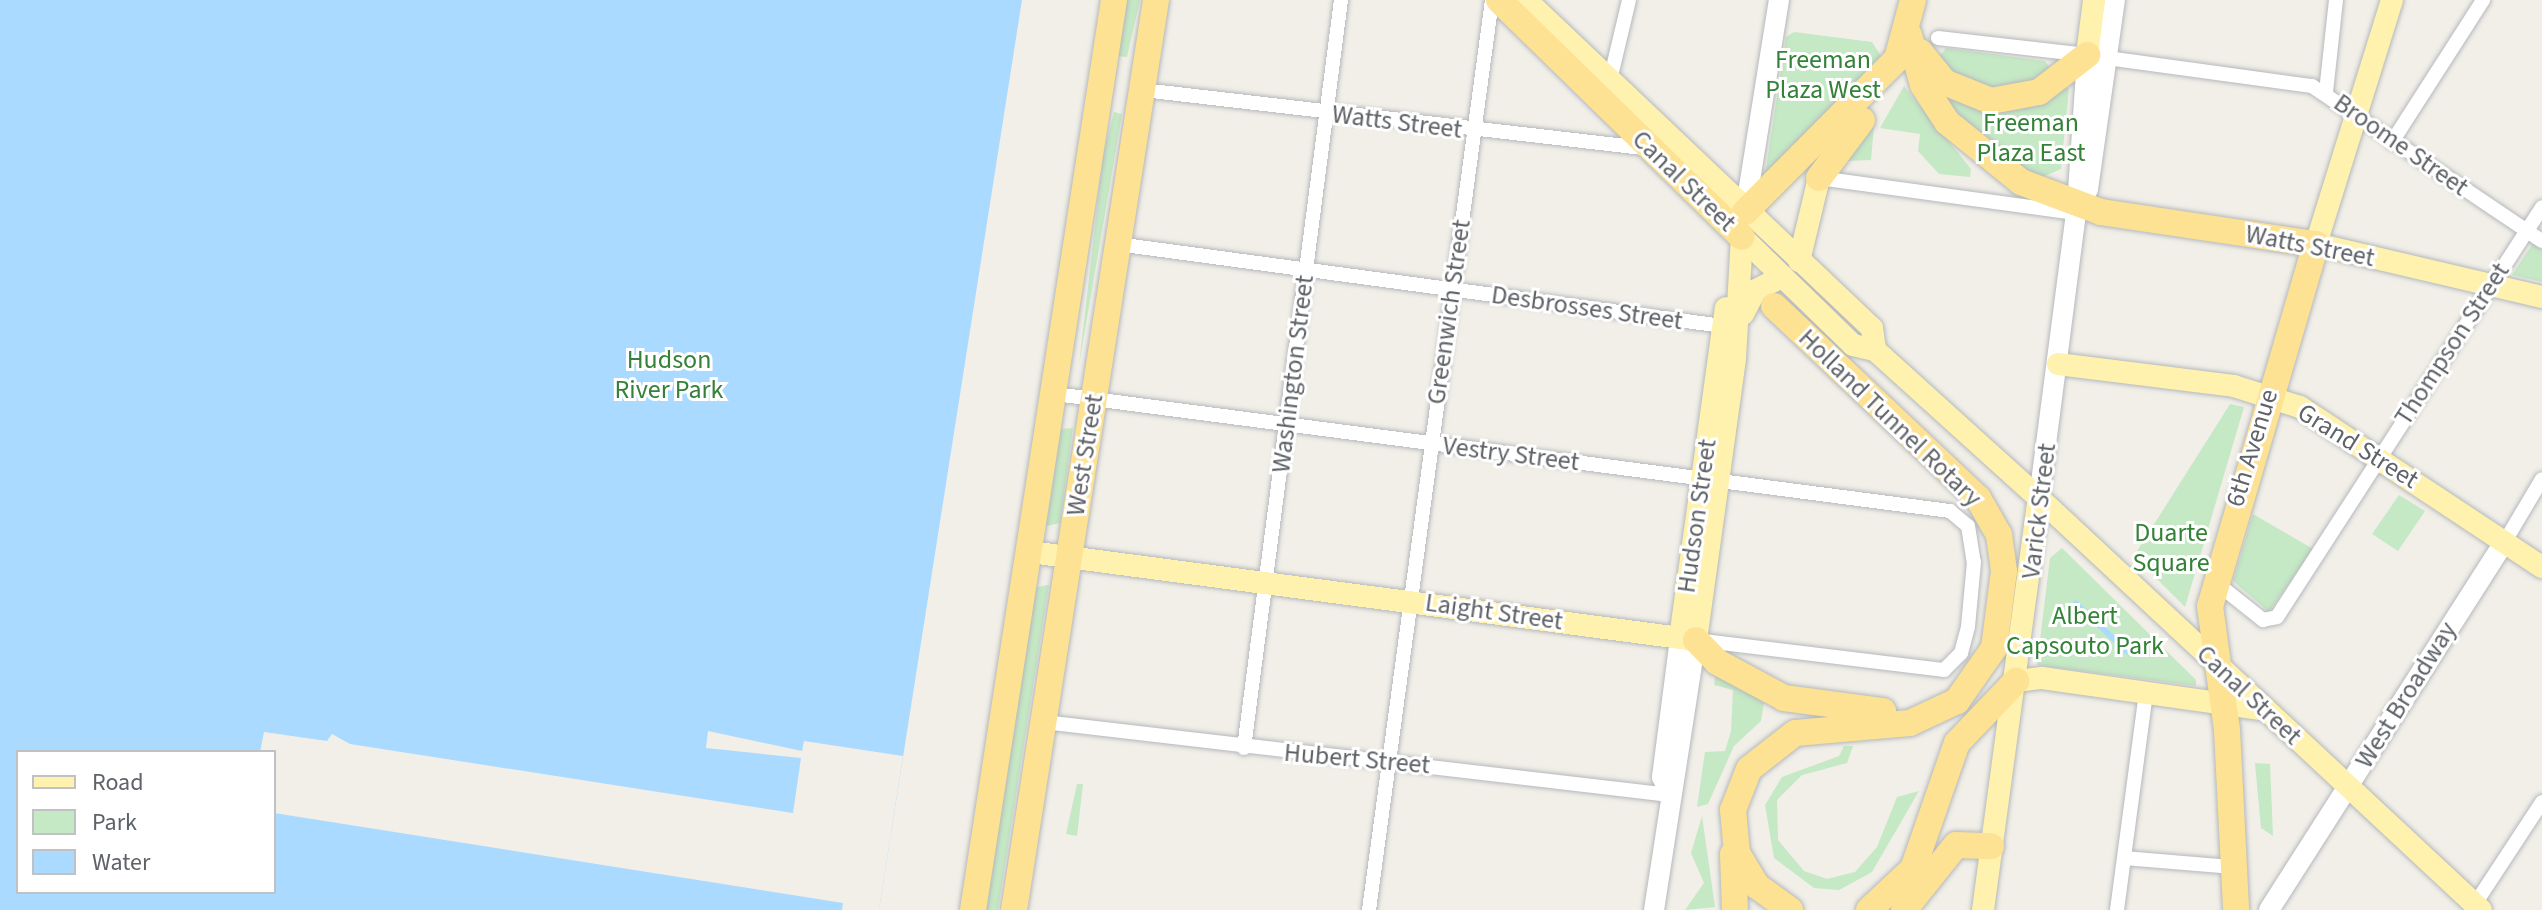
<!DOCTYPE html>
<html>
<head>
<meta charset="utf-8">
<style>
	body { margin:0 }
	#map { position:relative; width:2542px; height:910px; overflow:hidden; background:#f1efe8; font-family:"Source Sans 3",sans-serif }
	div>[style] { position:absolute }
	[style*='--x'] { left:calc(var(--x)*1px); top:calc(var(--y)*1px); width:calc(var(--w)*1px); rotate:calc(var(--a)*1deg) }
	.green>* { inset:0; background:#c5e8c5 }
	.water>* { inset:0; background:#aadaff }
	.pier>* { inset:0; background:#f1efe8 }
	.roads { filter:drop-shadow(0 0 2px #b5b8bc) drop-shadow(0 0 2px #b5b8bc) }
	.street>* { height:14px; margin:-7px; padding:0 7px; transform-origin:7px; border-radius:7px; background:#fff }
	.secondary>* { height:20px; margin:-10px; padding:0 10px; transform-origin:10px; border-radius:10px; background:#fff }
	.primary>* { height:22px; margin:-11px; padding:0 11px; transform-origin:11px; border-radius:11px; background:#fff2af }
	.highway>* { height:26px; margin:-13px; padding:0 13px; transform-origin:13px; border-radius:13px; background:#fde293 }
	span { translate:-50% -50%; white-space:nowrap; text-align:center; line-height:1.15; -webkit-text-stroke:6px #fff; paint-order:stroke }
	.park-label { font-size:26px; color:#348238 }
	.street-label { font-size:26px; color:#5f6368 }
	.legend { position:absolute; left:16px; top:750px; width:260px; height:144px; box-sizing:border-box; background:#fff; border:2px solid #bfc1c3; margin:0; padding:10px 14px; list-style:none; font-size:24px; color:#5f6368 }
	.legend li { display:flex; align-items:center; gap:16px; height:40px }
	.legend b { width:40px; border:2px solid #bfc1c3 }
</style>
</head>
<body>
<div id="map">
	<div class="green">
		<div style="clip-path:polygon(1126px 0,1140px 0,1127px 57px,1118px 56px)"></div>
		<div style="clip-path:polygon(1794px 32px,1872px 42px,1883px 59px,1765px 175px,1786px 37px)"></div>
		<div style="clip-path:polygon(1946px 48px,2045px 61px,2050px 68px,2023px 89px,1964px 86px,1938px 58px)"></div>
		<div style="clip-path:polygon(1927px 72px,1946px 89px,2069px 88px,2061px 169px,2038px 179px,1963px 128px)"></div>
		<div style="clip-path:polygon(1904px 86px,1971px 169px,1970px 177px,1939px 174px,1918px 151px,1920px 134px,1880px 128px)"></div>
		<div style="clip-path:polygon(1114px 112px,1122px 114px,1079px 365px,1103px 156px)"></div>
		<div style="clip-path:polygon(1874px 125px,1871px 160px,1845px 161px)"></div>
		<div style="clip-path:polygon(2533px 243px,2542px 249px,2542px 282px,2512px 275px)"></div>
		<div style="clip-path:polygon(2230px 404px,2244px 407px,2185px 607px,2134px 556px)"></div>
		<div style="clip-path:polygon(1073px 428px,1060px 523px,1046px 526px,1061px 429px)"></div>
		<div style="clip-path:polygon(2399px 495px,2425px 511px,2398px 551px,2372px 534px)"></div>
		<div style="clip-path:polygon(2253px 514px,2313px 549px,2269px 612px,2233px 581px)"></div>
		<div style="clip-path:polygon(2062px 548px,2196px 680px,2196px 686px,2037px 665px,2050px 558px)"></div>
		<div style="clip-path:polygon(1049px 585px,998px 910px,985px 910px,1036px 587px)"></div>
		<div style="clip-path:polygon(1716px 671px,1764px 703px,1761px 721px,1734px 746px,1708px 804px,1697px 807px,1705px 752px,1725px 751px,1731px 731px,1733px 690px,1714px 685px)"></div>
		<div style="clip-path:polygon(1844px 746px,1853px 746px,1847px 763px,1802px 775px,1777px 800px,1778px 840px,1804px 871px,1827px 879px,1855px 872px,1877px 847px,1897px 797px,1919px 791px,1872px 872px,1839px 890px,1814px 888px,1774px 858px,1765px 805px,1782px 777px,1839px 756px)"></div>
		<div style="clip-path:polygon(2255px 763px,2270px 764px,2273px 836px,2261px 828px)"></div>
		<div style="clip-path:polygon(1077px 784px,1083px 784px,1077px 836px,1066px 834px)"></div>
		<div style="clip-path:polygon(1702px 816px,1715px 907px,1685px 910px,1704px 883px,1691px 853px)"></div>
	</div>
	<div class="water">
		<div style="clip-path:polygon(evenodd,0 0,1022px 0,879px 910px,0 910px,0 0,18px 752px,274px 752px,274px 892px,18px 892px,18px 752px)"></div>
		<div style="clip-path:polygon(2076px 600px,2131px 651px,2127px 655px,2072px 604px)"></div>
	</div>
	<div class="pier">
		<div style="clip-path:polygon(708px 731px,802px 751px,804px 741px,903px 756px,879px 910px,842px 910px,843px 903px,274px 813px,274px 752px,260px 752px,264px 732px,327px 741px,332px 734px,350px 744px,793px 813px,801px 758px,706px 748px)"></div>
	</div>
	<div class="roads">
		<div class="street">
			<div style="--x:1938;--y:38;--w:150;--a:6.5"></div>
			<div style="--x:2107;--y:58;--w:207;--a:7.8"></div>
			<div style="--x:2312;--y:86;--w:277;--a:34"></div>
			<div style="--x:1610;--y:80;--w:82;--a:-76.6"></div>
			<div style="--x:1143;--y:90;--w:511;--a:6.62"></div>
			<div style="--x:2326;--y:92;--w:93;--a:-83.8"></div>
			<div style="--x:2392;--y:142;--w:169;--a:-57.3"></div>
			<div style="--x:1819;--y:178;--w:259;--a:7.8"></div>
			<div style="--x:1117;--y:244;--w:612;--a:7.71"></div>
			<div style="--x:1055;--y:394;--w:903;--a:7.45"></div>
			<div style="--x:1950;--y:511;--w:23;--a:40"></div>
			<div style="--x:1968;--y:526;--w:36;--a:81"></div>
			<div style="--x:1974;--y:562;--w:65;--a:95.3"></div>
			<div style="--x:1968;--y:627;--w:27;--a:105"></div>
			<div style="--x:1961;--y:653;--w:24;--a:135"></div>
			<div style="--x:1944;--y:670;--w:250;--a:-173.1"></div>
			<div style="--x:2504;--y:543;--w:74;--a:-59.3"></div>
			<div style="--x:2214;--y:581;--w:63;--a:38.5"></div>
			<div style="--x:2263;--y:620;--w:14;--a:-12"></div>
			<div style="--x:2277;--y:617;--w:488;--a:-57.1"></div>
			<div style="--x:1044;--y:722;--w:630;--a:6.65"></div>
			<div style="--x:1244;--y:748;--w:754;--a:-82.61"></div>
			<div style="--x:2125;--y:858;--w:108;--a:4.8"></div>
			<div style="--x:2475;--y:904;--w:122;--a:-56.7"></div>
			<div style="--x:1369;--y:910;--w:918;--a:-82.3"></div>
			<div style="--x:2117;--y:910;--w:220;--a:-82.4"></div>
		</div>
		<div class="secondary">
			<div style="--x:2077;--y:207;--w:21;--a:-59"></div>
			<div style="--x:2088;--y:189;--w:191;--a:-81.9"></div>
			<div style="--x:1745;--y:212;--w:215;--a:-80.9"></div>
			<div style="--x:2039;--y:498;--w:293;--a:-82.6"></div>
			<div style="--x:2077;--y:207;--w:152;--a:-86.2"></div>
			<div style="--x:1670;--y:795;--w:20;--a:-114"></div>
			<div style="--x:1662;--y:777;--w:140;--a:-82.6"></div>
			<div style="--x:1654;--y:910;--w:273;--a:-81.2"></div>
			<div style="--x:2269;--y:910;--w:436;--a:-57.4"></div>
		</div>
		<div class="primary">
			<div style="--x:1526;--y:0;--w:477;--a:43.5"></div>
			<div style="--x:1872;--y:328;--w:22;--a:82"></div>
			<div style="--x:2392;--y:0;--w:256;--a:107.3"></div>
			<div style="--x:2316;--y:244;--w:232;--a:13.2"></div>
			<div style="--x:2087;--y:55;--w:55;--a:-82.7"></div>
			<div style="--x:1742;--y:237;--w:155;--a:44.2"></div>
			<div style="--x:1853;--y:345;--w:23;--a:13"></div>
			<div style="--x:1875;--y:350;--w:221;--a:42.1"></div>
			<div style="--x:2039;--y:498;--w:604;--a:42.99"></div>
			<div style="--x:1799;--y:261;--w:85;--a:-76.5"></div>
			<div style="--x:1743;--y:314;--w:27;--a:-62"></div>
			<div style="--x:1756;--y:290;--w:30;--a:-27"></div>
			<div style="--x:2058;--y:364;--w:177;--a:7.1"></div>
			<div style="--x:2234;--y:386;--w:69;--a:17.7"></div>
			<div style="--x:2300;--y:407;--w:290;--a:33.5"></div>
			<div style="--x:1030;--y:552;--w:672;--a:7.53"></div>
			<div style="--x:1696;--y:640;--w:285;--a:-82.1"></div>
			<div style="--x:1735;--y:358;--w:121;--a:-86.7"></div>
			<div style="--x:1680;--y:638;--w:333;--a:-82.1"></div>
			<div style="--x:2016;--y:681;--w:26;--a:-7"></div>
			<div style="--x:2042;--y:678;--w:226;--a:8.1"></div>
			<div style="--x:1983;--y:910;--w:416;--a:-82.3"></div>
		</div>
		<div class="highway">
			<div style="--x:1499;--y:0;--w:339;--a:44.3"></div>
			<div style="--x:1909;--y:35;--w:52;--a:74.4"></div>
			<div style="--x:1923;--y:85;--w:44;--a:57"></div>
			<div style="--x:1947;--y:122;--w:95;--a:39"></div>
			<div style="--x:2021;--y:182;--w:85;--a:20.6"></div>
			<div style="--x:2101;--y:212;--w:217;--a:8.5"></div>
			<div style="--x:2316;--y:244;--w:377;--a:106.3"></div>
			<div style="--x:2210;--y:606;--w:125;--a:82.2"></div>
			<div style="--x:2227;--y:730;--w:180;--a:87.1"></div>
			<div style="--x:1920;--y:52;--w:38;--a:51"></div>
			<div style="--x:1944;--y:82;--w:51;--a:22"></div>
			<div style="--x:1991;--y:101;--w:49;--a:-10.6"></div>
			<div style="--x:2039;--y:92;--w:61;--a:-37.6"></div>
			<div style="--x:1819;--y:178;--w:72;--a:-53.4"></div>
			<div style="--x:1745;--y:212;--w:216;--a:-45.2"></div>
			<div style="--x:1897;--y:59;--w:61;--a:-74.8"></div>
			<div style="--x:1774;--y:306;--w:280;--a:43.3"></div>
			<div style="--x:1978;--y:498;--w:43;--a:60.4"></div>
			<div style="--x:1999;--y:535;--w:36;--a:82"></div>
			<div style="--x:2004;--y:571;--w:78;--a:97.4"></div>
			<div style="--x:1994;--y:648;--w:65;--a:124.9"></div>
			<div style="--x:1957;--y:701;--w:52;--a:154.9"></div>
			<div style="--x:1910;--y:723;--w:115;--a:175"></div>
			<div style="--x:1795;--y:733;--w:58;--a:142"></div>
			<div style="--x:1749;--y:769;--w:44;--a:111.3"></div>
			<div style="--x:1733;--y:810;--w:43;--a:84.7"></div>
			<div style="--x:1737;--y:853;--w:39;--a:59"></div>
			<div style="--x:1757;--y:886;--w:41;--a:36"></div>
			<div style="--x:1696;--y:640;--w:30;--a:46"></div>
			<div style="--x:1717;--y:662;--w:76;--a:28.2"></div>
			<div style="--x:1784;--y:698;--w:100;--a:7.5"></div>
			<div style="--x:1733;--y:854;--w:56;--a:88"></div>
			<div style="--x:973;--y:910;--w:921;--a:-81.19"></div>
			<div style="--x:1014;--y:910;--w:921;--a:-81.13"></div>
			<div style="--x:1869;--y:910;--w:60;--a:-43"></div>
			<div style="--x:1913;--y:869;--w:133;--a:-70.8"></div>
			<div style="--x:1957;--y:743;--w:86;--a:-46.4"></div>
			<div style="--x:1904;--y:910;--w:83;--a:-51.3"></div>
			<div style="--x:1956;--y:845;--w:35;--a:2"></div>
		</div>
	</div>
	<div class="park-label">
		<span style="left:1823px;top:75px">Freeman<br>Plaza West</span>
		<span style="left:2031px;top:138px">Freeman<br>Plaza East</span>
		<span style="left:669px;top:375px">Hudson<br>River Park</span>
		<span style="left:2171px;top:548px">Duarte<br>Square</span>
		<span style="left:2085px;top:631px">Albert<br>Capsouto Park</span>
	</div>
	<div class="street-label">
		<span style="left:1397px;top:122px;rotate:7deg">Watts Street</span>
		<span style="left:2401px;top:145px;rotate:35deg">Broome Street</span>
		<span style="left:1684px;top:181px;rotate:44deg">Canal Street</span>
		<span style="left:2310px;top:246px;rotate:11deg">Watts Street</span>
		<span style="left:1587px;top:308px;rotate:8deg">Desbrosses Street</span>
		<span style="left:1449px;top:312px;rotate:-82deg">Greenwich Street</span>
		<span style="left:2452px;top:344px;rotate:-57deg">Thompson Street</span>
		<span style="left:1293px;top:374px;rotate:-83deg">Washington Street</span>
		<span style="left:1890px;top:418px;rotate:44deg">Holland Tunnel Rotary</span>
		<span style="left:2358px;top:446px;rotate:32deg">Grand Street</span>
		<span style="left:2252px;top:448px;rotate:-73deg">6th Avenue</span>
		<span style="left:1511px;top:454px;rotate:7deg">Vestry Street</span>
		<span style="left:1085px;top:455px;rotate:-81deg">West Street</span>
		<span style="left:2039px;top:511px;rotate:-83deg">Varick Street</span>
		<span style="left:1697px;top:516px;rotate:-82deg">Hudson Street</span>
		<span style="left:1494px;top:612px;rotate:8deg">Laight Street</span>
		<span style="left:2249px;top:695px;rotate:43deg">Canal Street</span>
		<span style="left:2406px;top:695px;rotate:-58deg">West Broadway</span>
		<span style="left:1357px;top:759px;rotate:5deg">Hubert Street</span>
	</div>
	<ul class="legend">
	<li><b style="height:10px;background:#fff2af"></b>Road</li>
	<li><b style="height:22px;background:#c5e8c5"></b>Park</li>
	<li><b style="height:22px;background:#aadaff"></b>Water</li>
	</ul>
</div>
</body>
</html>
